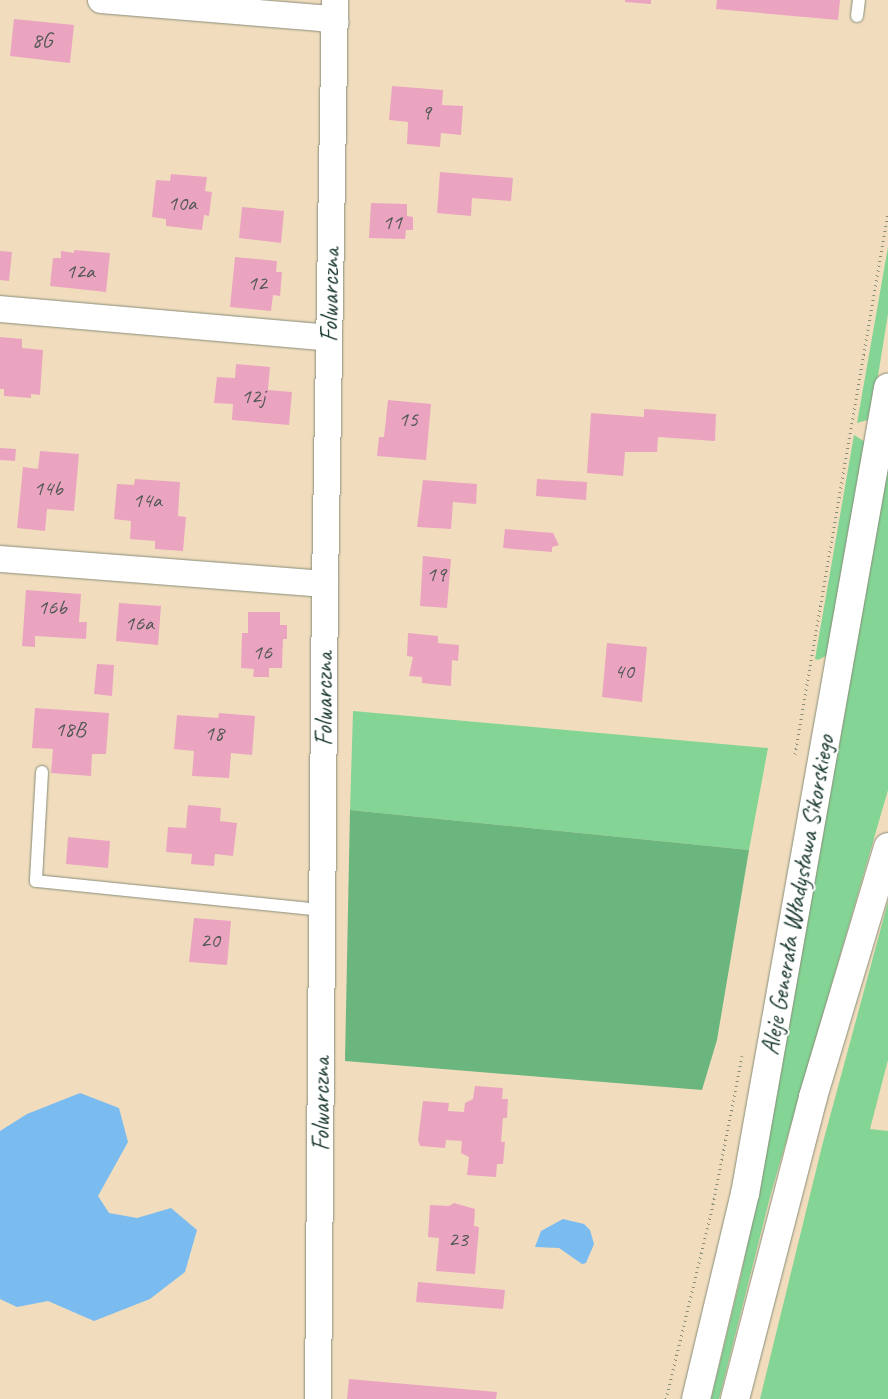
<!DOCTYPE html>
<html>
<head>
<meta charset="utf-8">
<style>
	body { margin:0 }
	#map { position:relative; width:888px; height:1399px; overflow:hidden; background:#f1ddbe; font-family:Caveat,sans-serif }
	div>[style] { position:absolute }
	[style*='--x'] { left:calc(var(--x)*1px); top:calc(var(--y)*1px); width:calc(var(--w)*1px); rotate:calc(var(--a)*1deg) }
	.green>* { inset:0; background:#84d595 }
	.forest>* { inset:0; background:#6bb67e }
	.water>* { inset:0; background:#7abcef }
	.building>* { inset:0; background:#eaa4c0 }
	.path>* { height:3px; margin-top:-1.5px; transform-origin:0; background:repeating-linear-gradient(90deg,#888d79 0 1px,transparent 0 5px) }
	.roads { filter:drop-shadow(0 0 1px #888d79) drop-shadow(0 0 1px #888d79) }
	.lane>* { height:12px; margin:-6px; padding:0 6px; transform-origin:6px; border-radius:6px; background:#fff }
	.street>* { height:26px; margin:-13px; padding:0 13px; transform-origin:13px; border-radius:13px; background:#fff }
	.secondary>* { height:28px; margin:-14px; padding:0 14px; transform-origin:14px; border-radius:14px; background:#fff }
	span { translate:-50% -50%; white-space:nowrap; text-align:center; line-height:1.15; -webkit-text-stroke:4px #fff; paint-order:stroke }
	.number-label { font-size:22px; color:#525757 }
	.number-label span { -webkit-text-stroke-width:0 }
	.street-label { font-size:25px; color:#1f3d34 }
</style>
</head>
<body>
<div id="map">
	<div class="green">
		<div style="clip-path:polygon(888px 247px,888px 314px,871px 419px,857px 423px)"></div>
		<div style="clip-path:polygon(854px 435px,867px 443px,828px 655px,818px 660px,815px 659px)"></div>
		<div style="clip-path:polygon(888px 459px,888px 790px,770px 1197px,719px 1399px,711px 1399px,741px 1276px,787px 1037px)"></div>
		<div style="clip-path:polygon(353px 711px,768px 748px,749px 850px,350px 810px)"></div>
		<div style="clip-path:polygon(888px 902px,888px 1060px,870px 1129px,888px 1131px,888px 1399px,760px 1399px,822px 1146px)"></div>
	</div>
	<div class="forest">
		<div style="clip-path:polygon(350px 810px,749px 850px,717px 1040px,702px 1090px,345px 1061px)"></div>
	</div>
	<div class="water">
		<div style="clip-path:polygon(80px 1093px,119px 1108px,128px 1142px,98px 1196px,109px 1213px,137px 1218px,171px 1208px,197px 1230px,185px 1272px,150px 1299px,94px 1321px,48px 1301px,17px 1307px,0 1299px,0 1131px,27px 1114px)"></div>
		<div style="clip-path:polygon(563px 1219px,584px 1224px,590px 1230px,594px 1244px,586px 1263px,582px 1264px,559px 1248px,535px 1247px,541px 1231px)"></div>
	</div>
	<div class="building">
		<div style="clip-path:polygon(625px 0,651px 0,651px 4px,625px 2px)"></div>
		<div style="clip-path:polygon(717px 0,840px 0,838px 20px,716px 9px)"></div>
		<div style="clip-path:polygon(14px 19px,74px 25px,70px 63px,10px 56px)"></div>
		<div style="clip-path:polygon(392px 86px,443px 90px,442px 105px,463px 106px,461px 135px,441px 133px,440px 147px,407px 144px,408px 122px,389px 120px)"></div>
		<div style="clip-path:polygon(440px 172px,513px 178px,511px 201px,472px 198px,471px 216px,437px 213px)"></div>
		<div style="clip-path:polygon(171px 174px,207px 177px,205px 191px,212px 192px,209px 216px,204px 215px,202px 230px,166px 226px,166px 219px,152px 217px,156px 180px,170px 181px)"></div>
		<div style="clip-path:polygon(371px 203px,407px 204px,407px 216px,413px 217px,413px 230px,406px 230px,405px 239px,369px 238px)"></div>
		<div style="clip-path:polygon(242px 207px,284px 211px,281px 243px,239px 238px)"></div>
		<div style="clip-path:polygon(74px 250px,110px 253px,106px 292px,50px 286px,53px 258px,61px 258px,61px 251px,74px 253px)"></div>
		<div style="clip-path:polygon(0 251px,12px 252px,9px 281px,0 280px)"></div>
		<div style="clip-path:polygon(235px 257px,277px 261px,276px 272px,282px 272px,280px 296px,273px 295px,271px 311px,230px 307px)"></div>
		<div style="clip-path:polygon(0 337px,22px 339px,22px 348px,43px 350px,40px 395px,31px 394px,31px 398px,4px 396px,4px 389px,0 389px)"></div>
		<div style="clip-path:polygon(236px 364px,270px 367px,268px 390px,292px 392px,289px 425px,232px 420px,233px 404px,214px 403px,217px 377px,235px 378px)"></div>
		<div style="clip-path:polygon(388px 400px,431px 404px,426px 460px,377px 456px,379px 437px,384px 437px)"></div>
		<div style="clip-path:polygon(644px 409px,716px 414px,715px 441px,658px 437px,657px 452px,625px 452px,623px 476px,587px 473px,591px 413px,644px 417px)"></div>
		<div style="clip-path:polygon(0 448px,16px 449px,15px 461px,0 460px)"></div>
		<div style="clip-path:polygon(40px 451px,79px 454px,74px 511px,47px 509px,45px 531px,17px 528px,23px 467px,38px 469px)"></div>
		<div style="clip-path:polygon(135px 479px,180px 482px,178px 516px,186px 517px,183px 551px,155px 549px,155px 541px,130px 539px,131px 521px,114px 519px,117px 484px,134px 485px)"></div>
		<div style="clip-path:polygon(537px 479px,587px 482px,586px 500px,536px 496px)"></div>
		<div style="clip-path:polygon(423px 480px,477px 484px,476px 504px,453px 502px,451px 529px,417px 527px)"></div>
		<div style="clip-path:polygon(505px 529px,553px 533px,559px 545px,552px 547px,552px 552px,503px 548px)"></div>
		<div style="clip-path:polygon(423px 556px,451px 559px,447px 608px,420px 606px)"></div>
		<div style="clip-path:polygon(26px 590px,81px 594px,79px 622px,87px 622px,86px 639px,35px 636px,35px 647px,22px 646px)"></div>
		<div style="clip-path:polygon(119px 603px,161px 606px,158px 645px,116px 641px)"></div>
		<div style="clip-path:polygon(248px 612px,280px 612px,280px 625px,287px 625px,287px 639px,283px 639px,282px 668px,269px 668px,269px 677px,253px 677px,254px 669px,241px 668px,242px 633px,248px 633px)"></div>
		<div style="clip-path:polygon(408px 633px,438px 636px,438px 643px,459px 645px,458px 661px,452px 660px,451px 686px,422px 683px,422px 677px,409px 676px,413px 657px,407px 656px)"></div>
		<div style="clip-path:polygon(607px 643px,647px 647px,642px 702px,602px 697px)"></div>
		<div style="clip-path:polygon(97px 664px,114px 665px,112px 696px,94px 694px)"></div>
		<div style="clip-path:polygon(35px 708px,109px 713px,106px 754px,92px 754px,91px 776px,51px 773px,53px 749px,32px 748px)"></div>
		<div style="clip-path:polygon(219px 713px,255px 716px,252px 755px,231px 753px,229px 778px,192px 776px,194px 751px,174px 749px,177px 715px,218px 718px)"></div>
		<div style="clip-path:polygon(188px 805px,221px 808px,220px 821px,237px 823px,233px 856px,215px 854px,214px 866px,191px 864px,192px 854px,166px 852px,168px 827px,186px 828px)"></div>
		<div style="clip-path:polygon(68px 837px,110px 841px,108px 868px,66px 864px)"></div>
		<div style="clip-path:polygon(194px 918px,231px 921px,227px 965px,189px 962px)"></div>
		<div style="clip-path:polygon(475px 1086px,503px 1088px,502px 1099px,508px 1099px,507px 1118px,503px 1118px,501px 1142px,505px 1142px,503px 1164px,497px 1164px,496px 1177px,467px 1175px,469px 1157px,461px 1153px,462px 1141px,446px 1140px,445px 1148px,420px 1146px,418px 1140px,423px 1101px,449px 1103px,448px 1111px,464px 1112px,465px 1103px,473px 1099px)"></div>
		<div style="clip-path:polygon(454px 1203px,475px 1209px,474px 1226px,479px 1227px,475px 1274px,436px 1271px,439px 1238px,428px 1237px,430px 1205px,449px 1206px)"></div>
		<div style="clip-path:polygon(418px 1282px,505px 1290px,503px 1309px,416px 1302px)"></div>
		<div style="clip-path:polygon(349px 1379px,497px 1392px,496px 1399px,347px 1399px)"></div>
	</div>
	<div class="path">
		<div style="--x:795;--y:754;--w:549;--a:-80.25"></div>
		<div style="--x:666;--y:1399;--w:201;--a:-76.4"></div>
		<div style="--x:713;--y:1204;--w:151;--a:-78.9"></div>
	</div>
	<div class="roads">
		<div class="lane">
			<div style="--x:857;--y:16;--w:16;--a:-83"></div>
			<div style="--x:42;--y:772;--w:109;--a:93.2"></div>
			<div style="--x:36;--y:881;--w:287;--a:5.8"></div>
		</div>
		<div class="street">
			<div style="--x:101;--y:0;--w:221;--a:4.7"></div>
			<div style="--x:321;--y:18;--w:15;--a:16"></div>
			<div style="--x:0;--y:309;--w:330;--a:5"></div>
			<div style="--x:0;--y:559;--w:326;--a:4.4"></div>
			<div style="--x:318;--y:1399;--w:815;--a:-89.51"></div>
			<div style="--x:325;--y:584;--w:584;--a:-89.02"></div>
		</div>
		<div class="secondary">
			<div style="--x:696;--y:1399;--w:211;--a:-76.6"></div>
			<div style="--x:745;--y:1194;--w:819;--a:-79.94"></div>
			<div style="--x:735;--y:1399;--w:312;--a:-75.5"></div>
			<div style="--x:813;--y:1097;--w:261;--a:-73.3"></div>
		</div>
	</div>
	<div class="number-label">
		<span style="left:42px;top:41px">8G</span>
		<span style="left:426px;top:113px">9</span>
		<span style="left:182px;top:204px">10a</span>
		<span style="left:392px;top:223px">11</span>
		<span style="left:80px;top:272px">12a</span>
		<span style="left:257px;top:284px">12</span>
		<span style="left:253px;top:397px">12j</span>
		<span style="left:408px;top:420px">15</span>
		<span style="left:48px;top:489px">14b</span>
		<span style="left:147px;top:501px">14a</span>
		<span style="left:436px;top:575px">19</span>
		<span style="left:52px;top:608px">16b</span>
		<span style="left:139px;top:624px">16a</span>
		<span style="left:262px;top:653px">16</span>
		<span style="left:624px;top:672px">40</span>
		<span style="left:70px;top:730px">18B</span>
		<span style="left:214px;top:734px">18</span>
		<span style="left:210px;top:941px">20</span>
		<span style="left:458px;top:1240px">23</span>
	</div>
	<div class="street-label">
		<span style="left:330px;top:295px;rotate:-89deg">Folwarczna</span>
		<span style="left:324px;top:699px;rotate:-90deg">Folwarczna</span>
		<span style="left:798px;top:895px;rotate:-80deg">Aleje Generała Władysława Sikorskiego</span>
		<span style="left:321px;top:1104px;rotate:-90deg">Folwarczna</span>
	</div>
</div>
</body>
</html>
